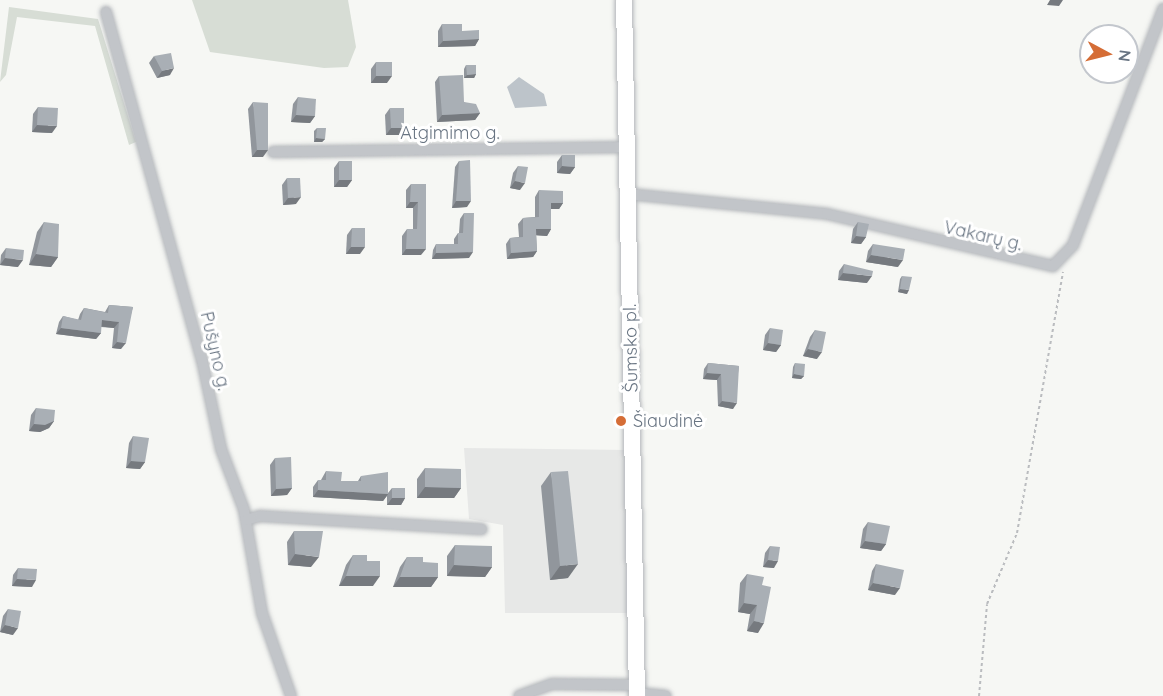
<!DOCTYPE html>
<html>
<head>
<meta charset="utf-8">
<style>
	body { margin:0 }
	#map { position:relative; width:1163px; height:696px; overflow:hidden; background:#f6f7f4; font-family:Quicksand,sans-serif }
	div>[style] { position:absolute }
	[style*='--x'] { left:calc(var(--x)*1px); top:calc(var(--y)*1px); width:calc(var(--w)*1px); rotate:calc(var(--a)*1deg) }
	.built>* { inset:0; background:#e7e8e7 }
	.green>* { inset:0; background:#d7ddd5 }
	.water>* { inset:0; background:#bdc4ca }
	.path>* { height:2px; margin-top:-1px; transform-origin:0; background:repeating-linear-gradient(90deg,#babcbf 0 3px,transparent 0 6px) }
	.roads { filter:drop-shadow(0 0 2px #b4b7bb) drop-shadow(0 0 2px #b4b7bb) }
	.street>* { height:10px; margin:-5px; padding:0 5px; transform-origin:5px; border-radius:5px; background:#c2c5c9 }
	.primary>* { height:16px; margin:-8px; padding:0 8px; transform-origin:8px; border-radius:8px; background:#fff }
	.wall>* { inset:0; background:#91969c }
	.shaded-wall>* { inset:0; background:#767a7f }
	.building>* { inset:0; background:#a9afb5 }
	.dots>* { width:16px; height:16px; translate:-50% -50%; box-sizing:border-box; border:3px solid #fff; border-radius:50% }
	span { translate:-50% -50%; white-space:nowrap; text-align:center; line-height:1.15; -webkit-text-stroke:6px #fff; paint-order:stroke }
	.street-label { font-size:18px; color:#687482 }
	.poi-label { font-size:18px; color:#687482 }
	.left { translate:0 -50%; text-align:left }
	.north { position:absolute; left:1079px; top:24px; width:60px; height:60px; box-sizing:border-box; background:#fff; border:2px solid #c3c7cd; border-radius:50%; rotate:97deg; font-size:16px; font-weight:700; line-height:24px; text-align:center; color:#687482 }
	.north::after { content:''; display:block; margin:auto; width:21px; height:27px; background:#d56d36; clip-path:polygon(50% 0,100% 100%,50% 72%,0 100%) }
</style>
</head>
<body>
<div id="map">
	<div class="built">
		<div style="clip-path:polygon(464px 448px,628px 450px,630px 613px,505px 613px,503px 525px,469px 519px)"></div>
	</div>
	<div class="green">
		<div style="clip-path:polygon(192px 0,348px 0,356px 47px,348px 67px,324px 68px,210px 52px)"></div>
		<div style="clip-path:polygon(9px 7px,98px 19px,136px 142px,129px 145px,95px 26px,17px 17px,6px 75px,0 82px)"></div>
	</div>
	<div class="water">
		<div style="clip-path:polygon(519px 77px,544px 94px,547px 106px,515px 108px,507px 87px)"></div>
	</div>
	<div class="path">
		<div style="--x:979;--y:696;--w:92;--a:-85"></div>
		<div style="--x:987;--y:604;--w:77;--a:-67.1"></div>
		<div style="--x:1017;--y:533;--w:265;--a:-80"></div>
	</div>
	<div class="roads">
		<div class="street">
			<div style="--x:106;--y:12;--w:361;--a:74.6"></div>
			<div style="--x:202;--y:360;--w:91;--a:77.9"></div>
			<div style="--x:221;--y:449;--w:65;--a:69.3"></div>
			<div style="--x:244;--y:510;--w:105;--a:80.1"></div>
			<div style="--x:262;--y:613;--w:88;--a:70.7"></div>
			<div style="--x:273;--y:152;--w:354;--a:-0.8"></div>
			<div style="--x:628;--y:194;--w:200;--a:5.7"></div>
			<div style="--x:827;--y:214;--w:232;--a:13"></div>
			<div style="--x:1053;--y:266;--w:29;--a:-46"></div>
			<div style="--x:1073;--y:245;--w:253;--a:-69.1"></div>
			<div style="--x:246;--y:520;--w:15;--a:-16"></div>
			<div style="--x:260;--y:516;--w:222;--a:3.4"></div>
			<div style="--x:637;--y:693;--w:29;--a:6"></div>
			<div style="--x:519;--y:696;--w:35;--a:-20"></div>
			<div style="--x:552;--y:684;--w:85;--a:0.7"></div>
		</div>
		<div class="primary">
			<div style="--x:624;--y:0;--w:696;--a:88.93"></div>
		</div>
	</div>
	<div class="wall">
		<div style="clip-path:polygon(442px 24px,462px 31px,479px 39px,475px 46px,438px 47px,438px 31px)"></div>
		<div style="clip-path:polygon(154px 56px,170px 75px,157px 78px,149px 63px)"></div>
		<div style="clip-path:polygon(376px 62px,387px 83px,371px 83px,371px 69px)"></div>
		<div style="clip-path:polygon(466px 65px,476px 74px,474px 78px,464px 78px,464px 69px)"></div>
		<div style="clip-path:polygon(439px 76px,464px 102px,480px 113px,475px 120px,437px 122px,435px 82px)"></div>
		<div style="clip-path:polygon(298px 97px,315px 116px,310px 123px,291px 122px,293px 104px)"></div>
		<div style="clip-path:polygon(253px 102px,263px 157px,252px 157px,248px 109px)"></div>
		<div style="clip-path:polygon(38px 107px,52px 133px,32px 132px,33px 114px)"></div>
		<div style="clip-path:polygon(390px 108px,399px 135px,386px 135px,385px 115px)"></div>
		<div style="clip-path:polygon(317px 128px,325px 139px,322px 142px,314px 142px,314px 131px)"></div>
		<div style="clip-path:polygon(562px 155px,575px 167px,570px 174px,557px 173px,557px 162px)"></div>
		<div style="clip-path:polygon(339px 161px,352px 180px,347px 187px,334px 187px,334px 168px)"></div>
		<div style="clip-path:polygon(459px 161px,467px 207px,452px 208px,455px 167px)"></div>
		<div style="clip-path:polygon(518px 166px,520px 190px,510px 188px,513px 173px)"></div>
		<div style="clip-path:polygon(287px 178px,296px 204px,283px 205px,282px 185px)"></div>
		<div style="clip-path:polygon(411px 184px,426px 184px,421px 255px,402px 255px,402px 236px,407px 229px,413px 229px,413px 208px,406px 208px,406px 190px)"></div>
		<div style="clip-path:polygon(539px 190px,563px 203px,559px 209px,551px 209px,551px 229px,547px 236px,536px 235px,537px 251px,533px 257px,507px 259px,506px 244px,510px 238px,519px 237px,518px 224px,523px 218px,535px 217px,535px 197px)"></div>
		<div style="clip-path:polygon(464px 213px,469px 258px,432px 259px,433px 250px,436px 244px,454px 244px,454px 239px,458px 233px,459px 233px,460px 219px)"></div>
		<div style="clip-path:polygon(44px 222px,58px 257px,51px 267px,29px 265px,37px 232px)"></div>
		<div style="clip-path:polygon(858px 222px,866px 237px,861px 244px,851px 243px,853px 229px)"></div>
		<div style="clip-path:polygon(352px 228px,360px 254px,346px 254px,347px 235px)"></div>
		<div style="clip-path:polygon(873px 244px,898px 267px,866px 262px,868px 251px)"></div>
		<div style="clip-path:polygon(6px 248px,18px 267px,0 265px,1px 255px)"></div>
		<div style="clip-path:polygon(844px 264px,867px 283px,838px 280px,839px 271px)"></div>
		<div style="clip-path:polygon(902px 276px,907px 294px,898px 292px,900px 279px)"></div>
		<div style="clip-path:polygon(109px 305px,133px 307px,121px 349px,112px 348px,114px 328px,101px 327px,101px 333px,96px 339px,56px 334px,59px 322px,63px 316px,78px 320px,80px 314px,84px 308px,105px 312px)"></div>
		<div style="clip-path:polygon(770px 328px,781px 345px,776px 352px,763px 350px,765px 335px)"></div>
		<div style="clip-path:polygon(815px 330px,817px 359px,803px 356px,810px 337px)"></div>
		<div style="clip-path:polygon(708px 363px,739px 366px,733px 409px,718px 406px,717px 380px,703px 379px,704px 369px)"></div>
		<div style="clip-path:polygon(795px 363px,804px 376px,801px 379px,792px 378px,793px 367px)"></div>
		<div style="clip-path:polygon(36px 408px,54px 421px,49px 428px,40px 432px,29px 431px,31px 415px)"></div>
		<div style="clip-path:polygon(133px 436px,145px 462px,140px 469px,126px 468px,129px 443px)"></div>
		<div style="clip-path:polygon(275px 458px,292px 488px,287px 495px,271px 496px,270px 465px)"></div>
		<div style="clip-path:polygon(425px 468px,461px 488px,454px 498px,417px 498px,417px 479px)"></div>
		<div style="clip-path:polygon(326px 471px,341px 481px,358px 481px,361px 476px,388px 493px,392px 488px,405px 498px,401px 505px,387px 505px,387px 496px,383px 501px,313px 497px,313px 487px,318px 480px,321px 480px)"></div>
		<div style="clip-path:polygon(551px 472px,568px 578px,550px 580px,541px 486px)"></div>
		<div style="clip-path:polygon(868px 522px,886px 544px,881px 551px,860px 548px,863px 529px)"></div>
		<div style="clip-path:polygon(294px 531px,311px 567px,288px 565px,287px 542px)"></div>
		<div style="clip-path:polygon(455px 545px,492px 567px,485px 577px,447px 576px,447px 556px)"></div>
		<div style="clip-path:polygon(770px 546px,774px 568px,763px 567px,765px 553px)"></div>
		<div style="clip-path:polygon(353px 555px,367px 561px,373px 586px,339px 586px,346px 565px)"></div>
		<div style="clip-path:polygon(407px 557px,438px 577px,431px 587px,393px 587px,400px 567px)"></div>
		<div style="clip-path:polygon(876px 564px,895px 595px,868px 590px,872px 571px)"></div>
		<div style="clip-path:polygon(18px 568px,32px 587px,12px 586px,13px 575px)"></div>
		<div style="clip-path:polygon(747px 574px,762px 585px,758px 633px,747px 631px,750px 614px,738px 612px,740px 583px)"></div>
		<div style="clip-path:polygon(8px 609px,13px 635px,0 632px,3px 616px)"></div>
	</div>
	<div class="shaded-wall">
		<div style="clip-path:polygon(1050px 0,1063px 0,1059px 6px,1047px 5px)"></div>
		<div style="clip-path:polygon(479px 39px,475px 46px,438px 47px,443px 41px)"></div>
		<div style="clip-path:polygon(174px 68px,170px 75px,157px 78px,162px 71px)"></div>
		<div style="clip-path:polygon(476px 74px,474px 78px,464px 78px,467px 75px)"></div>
		<div style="clip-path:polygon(376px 76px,392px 76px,387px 83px,371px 83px)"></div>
		<div style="clip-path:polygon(480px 113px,475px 120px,437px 122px,442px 115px)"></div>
		<div style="clip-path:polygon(296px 115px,315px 116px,310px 123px,291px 122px)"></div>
		<div style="clip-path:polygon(37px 125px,57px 126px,52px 133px,32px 132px)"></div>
		<div style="clip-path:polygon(391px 128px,404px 128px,399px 135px,386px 135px)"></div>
		<div style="clip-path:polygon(316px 138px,325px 139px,322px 142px,314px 142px)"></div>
		<div style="clip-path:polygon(257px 150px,268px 150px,263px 157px,252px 157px)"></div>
		<div style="clip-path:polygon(562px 166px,575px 167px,570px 174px,557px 173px)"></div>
		<div style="clip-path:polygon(339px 180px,352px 180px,347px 187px,334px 187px)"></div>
		<div style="clip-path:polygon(515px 181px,525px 183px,520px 190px,510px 188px)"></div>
		<div style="clip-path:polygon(301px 197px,296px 204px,283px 205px,288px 198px)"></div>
		<div style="clip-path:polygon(456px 201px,471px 201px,467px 207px,452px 208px)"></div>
		<div style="clip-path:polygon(410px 202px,418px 202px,413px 208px,406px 208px)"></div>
		<div style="clip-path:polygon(551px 203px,563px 203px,559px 209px,547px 209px)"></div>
		<div style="clip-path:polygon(536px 229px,551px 229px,547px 236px,531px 235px)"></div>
		<div style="clip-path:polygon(856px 236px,866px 237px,861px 244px,851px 243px)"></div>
		<div style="clip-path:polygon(351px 247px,365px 247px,360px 254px,346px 254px)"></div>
		<div style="clip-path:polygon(406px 249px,426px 249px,421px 255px,402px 255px)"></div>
		<div style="clip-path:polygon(537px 251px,533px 257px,507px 259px,511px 253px)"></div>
		<div style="clip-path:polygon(473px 252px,469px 258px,432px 259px,436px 253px)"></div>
		<div style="clip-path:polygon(36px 254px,58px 257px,51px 267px,29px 265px)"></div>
		<div style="clip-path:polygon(871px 255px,903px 260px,898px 267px,866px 262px)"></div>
		<div style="clip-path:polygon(5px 258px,23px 260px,18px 267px,0 265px)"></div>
		<div style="clip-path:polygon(843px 273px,872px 276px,867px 283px,838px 280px)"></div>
		<div style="clip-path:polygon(900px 289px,909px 290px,907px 294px,898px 292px)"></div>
		<div style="clip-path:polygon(102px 320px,119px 322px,114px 328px,97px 326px)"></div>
		<div style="clip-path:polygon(61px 328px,101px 333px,96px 339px,56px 334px)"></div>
		<div style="clip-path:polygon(117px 342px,126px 343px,121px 349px,112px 348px)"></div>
		<div style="clip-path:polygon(768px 343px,781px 345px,776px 352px,763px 350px)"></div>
		<div style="clip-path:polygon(808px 349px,822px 352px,817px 359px,803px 356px)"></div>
		<div style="clip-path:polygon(707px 373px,721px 374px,717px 380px,703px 379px)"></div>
		<div style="clip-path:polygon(794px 374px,804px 376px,801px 379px,792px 378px)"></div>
		<div style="clip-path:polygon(722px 401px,737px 403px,733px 409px,718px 406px)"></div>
		<div style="clip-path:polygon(54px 421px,49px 428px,40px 432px,29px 431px,34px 424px)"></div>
		<div style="clip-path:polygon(131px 461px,145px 462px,140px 469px,126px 468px)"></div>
		<div style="clip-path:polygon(425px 487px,461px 488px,454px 498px,417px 498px)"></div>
		<div style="clip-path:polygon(292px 488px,287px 495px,271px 496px,276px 489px)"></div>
		<div style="clip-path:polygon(318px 490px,388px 494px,383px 501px,313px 497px)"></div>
		<div style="clip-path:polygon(392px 498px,405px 498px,401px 505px,387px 505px)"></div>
		<div style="clip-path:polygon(865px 541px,886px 544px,881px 551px,860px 548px)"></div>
		<div style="clip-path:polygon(295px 554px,319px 557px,311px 567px,288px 565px)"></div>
		<div style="clip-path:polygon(768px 560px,778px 561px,774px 568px,763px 567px)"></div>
		<div style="clip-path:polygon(578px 564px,568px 578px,550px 580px,560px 566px)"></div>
		<div style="clip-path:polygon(454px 565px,492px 567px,485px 577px,447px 576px)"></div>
		<div style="clip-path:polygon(346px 576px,380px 576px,373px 586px,339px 586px)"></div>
		<div style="clip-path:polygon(400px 577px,438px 577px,431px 587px,393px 587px)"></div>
		<div style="clip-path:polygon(17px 579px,36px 580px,32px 587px,12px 586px)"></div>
		<div style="clip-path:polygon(873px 583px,900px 588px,895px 595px,868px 590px)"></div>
		<div style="clip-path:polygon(744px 603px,757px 605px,750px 614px,738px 612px)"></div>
		<div style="clip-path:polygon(754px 621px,764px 623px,758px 633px,747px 631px)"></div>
		<div style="clip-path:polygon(5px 625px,18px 628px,13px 635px,0 632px)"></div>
	</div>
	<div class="building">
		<div style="clip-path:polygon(442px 24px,462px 24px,462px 31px,479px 30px,479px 39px,443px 41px)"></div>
		<div style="clip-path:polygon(171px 53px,174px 68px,162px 71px,154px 56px)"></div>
		<div style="clip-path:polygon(376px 62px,392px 62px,392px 76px,376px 76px)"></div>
		<div style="clip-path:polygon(466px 65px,476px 65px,476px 74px,467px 75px)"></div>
		<div style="clip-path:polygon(463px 75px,464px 102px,476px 104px,480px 113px,442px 115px,439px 76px)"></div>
		<div style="clip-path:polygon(298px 97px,316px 99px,315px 116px,296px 115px)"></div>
		<div style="clip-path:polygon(253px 102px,268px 103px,268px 150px,257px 150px)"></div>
		<div style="clip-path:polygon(38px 107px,58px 108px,57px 126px,37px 125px)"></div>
		<div style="clip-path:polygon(390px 108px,404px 108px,404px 128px,391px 128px)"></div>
		<div style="clip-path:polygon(317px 128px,326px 128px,325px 139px,316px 138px)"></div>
		<div style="clip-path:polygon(562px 155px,575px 155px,575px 167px,562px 166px)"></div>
		<div style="clip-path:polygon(470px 160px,471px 201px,456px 201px,459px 161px)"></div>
		<div style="clip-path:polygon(339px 161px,352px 161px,352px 180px,339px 180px)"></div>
		<div style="clip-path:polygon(518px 166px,528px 167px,525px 183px,515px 181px)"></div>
		<div style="clip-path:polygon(287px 178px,300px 178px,301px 197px,288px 198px)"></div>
		<div style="clip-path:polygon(411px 184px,426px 184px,426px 249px,406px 249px,407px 229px,417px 229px,418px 202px,410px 202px)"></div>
		<div style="clip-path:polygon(539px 190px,563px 191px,563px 203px,551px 203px,551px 229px,536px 229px,537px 251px,511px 253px,510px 238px,523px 237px,523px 218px,539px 217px)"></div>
		<div style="clip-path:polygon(464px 213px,474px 213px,473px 252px,436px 253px,436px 244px,458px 244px,458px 233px,463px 233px)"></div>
		<div style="clip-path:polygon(44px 222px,59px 224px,58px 257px,36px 254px)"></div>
		<div style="clip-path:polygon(858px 222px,869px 224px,866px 237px,856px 236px)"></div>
		<div style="clip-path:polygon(352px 228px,365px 228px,365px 247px,351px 247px)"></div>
		<div style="clip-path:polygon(873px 244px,905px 249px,903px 260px,871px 255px)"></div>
		<div style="clip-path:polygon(6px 248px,24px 250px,23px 260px,5px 258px)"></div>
		<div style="clip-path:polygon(844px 264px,873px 271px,872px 276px,843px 273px)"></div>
		<div style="clip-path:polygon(902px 276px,912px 277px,909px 290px,900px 289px)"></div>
		<div style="clip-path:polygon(109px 305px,133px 307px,126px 343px,117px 342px,119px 322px,102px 320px,101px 333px,61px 328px,63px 316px,81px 320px,84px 308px,108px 313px)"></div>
		<div style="clip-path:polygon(770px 328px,783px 330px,781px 345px,768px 343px)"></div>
		<div style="clip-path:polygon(815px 330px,826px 332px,822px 352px,808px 349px)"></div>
		<div style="clip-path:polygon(708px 363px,739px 366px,737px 403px,722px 401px,721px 374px,707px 373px)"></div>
		<div style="clip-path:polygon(795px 363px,805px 364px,804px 376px,794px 374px)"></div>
		<div style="clip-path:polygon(36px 408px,55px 410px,54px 421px,45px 425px,34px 424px)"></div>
		<div style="clip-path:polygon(133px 436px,149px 438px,145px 462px,131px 461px)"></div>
		<div style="clip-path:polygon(291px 457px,292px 488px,276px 489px,275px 458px)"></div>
		<div style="clip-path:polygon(425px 468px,461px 469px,461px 488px,425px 487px)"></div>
		<div style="clip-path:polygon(326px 471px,342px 472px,341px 481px,361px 481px,361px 476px,388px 472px,388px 494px,318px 490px,318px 480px,326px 480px)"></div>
		<div style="clip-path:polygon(568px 471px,578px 564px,560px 566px,551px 472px)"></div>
		<div style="clip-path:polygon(392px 488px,405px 488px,405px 498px,392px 498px)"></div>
		<div style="clip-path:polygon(868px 522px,890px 526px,886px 544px,865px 541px)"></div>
		<div style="clip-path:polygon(294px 531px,323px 531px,319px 557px,295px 554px)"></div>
		<div style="clip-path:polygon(455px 545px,492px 546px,492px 567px,454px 565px)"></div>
		<div style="clip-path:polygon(770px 546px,780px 547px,778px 561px,768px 560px)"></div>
		<div style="clip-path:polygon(353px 555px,367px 555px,367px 561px,380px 561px,380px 576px,346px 576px)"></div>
		<div style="clip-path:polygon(407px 557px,423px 557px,423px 562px,438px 563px,438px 577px,400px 577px)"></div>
		<div style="clip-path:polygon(876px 564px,904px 570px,900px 588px,873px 583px)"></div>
		<div style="clip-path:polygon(18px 568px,37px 569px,36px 580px,17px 579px)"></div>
		<div style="clip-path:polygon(747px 574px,764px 577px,762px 585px,771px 587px,764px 623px,754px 621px,757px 605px,744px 603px)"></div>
		<div style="clip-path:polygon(8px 609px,21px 611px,18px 628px,5px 625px)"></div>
	</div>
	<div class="dots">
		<div style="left:621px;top:421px;background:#d56d36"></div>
	</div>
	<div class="street-label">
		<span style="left:450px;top:133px">Atgimimo g.</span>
		<span style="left:983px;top:236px;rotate:13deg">Vakarų g.</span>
		<span style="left:631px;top:348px;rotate:-91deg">Šumsko pl.</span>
		<span style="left:215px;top:351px;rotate:77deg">Pušyno g.</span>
	</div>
	<div class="poi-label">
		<span class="left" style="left:633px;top:421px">Šiaudinė</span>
	</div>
	<div class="north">N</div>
</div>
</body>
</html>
